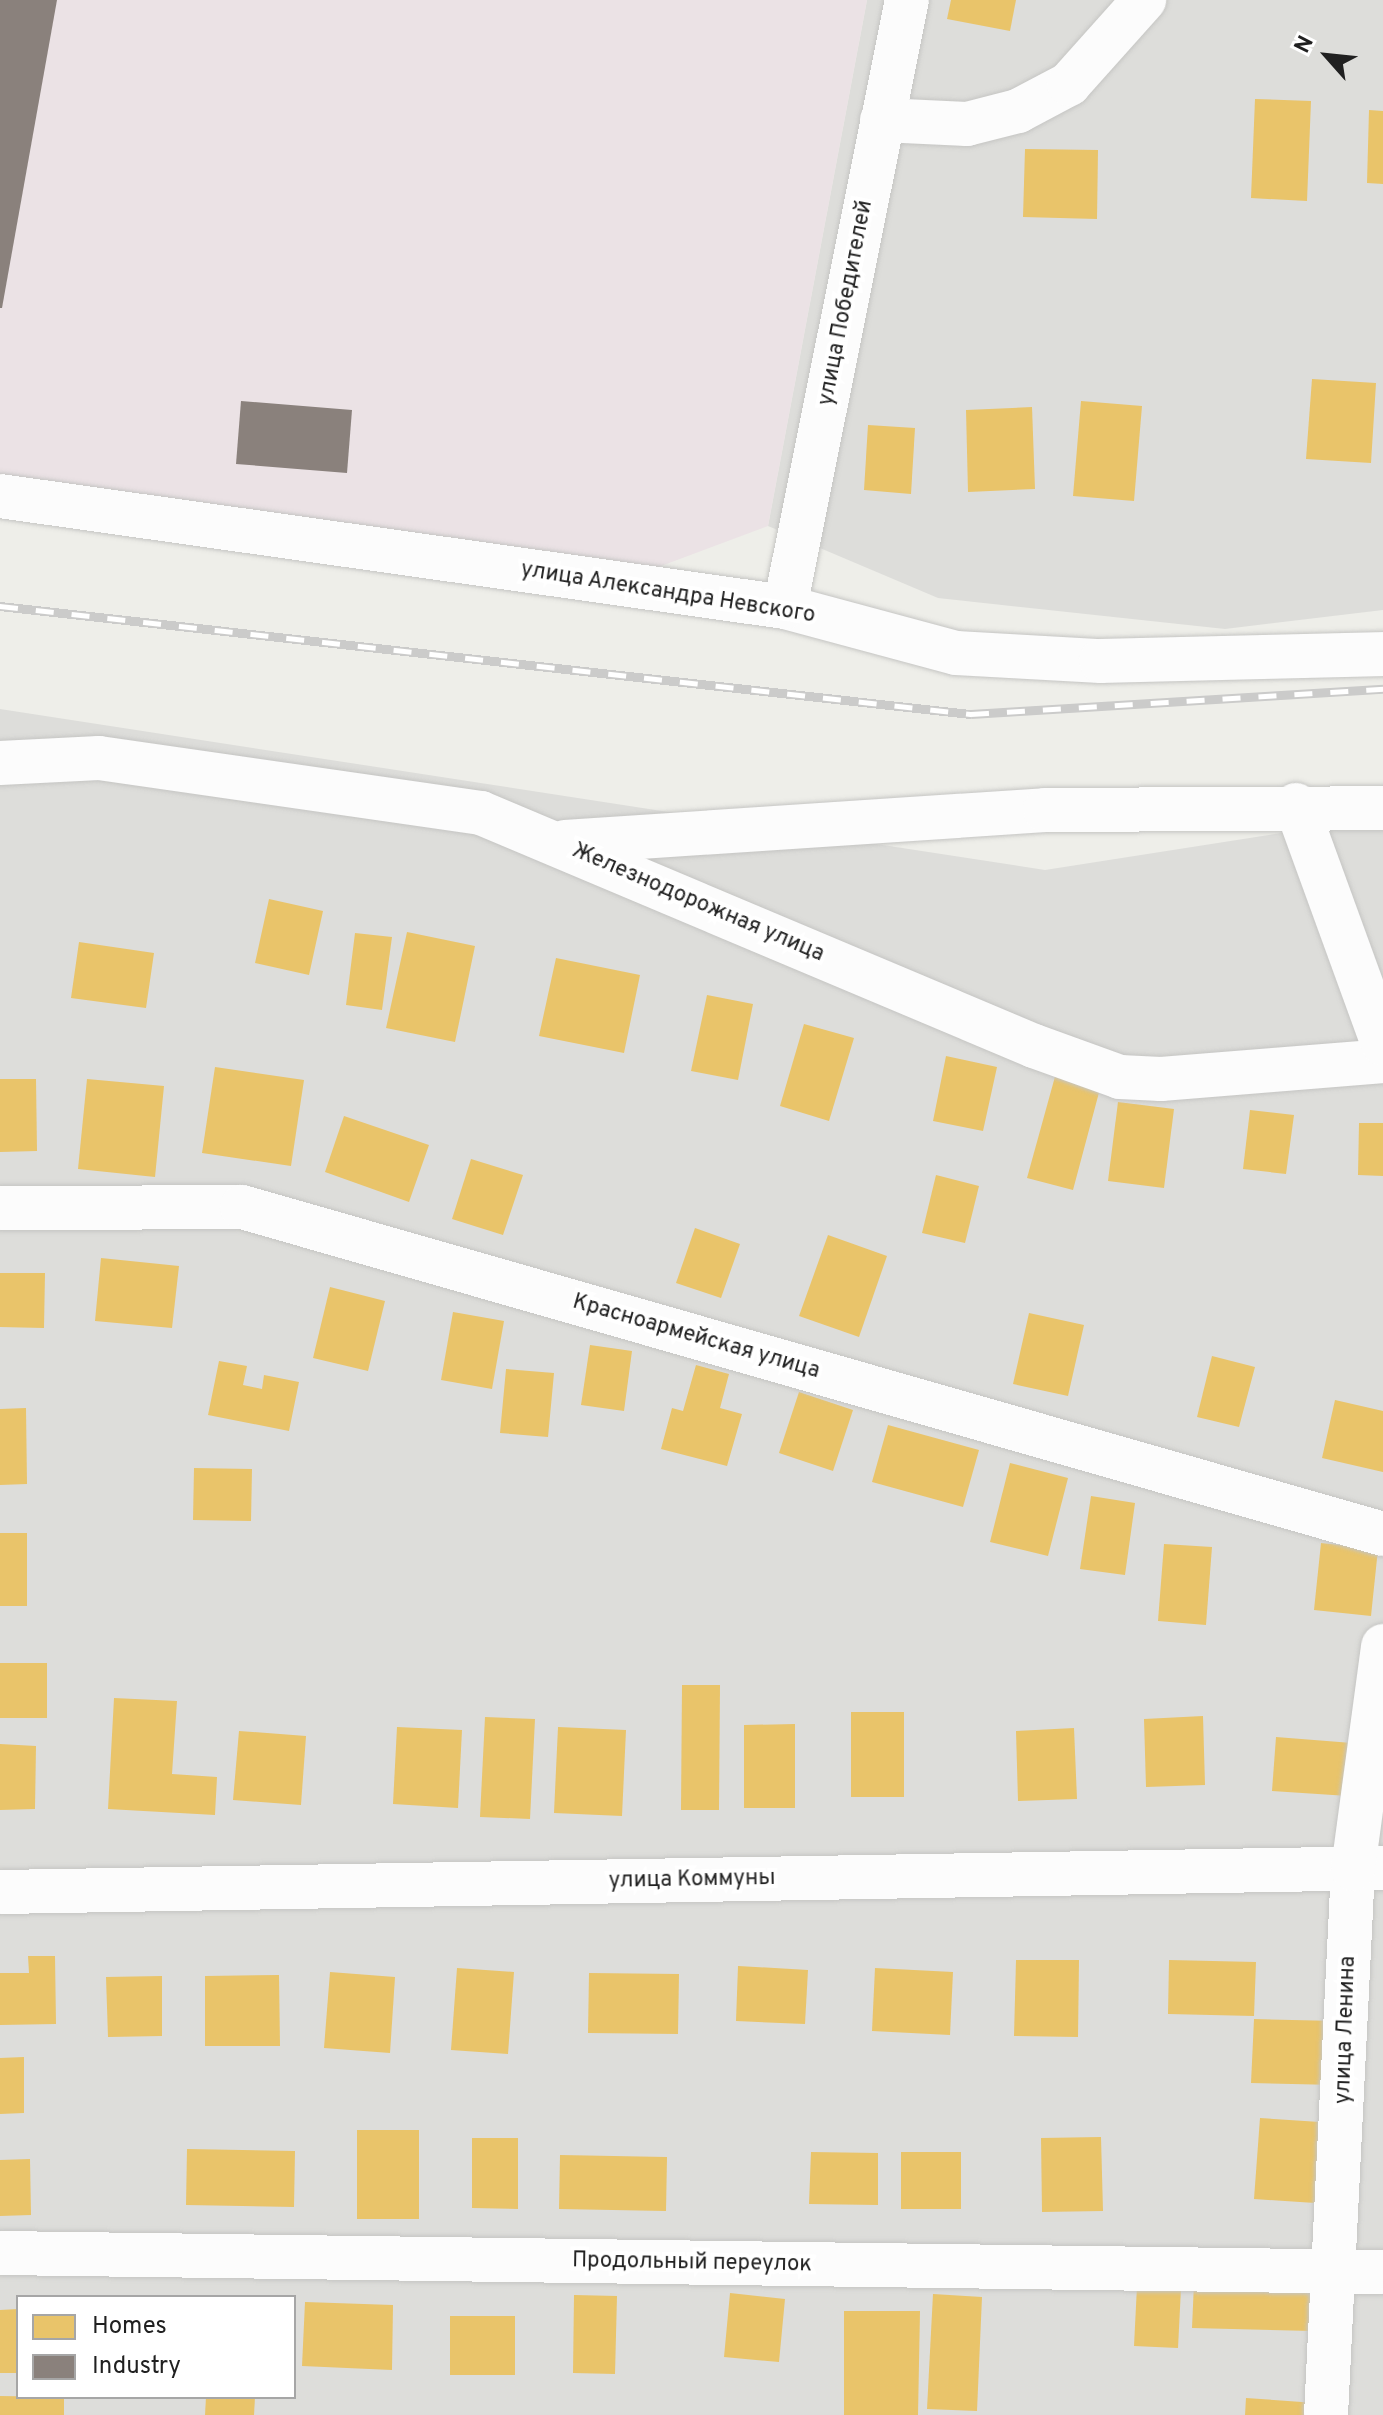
<!DOCTYPE html>
<html>
<head>
<meta charset="utf-8">
<style>
	body { margin:0 }
	#map { position:relative; width:1383px; height:2415px; overflow:hidden; background:#eeeee9; font-family:Overpass,sans-serif }
	div>[style] { position:absolute }
	[style*='--x'] { left:calc(var(--x)*1px); top:calc(var(--y)*1px); width:calc(var(--w)*1px); rotate:calc(var(--a)*1deg) }
	.residential>* { inset:0; background:#ddddda }
	.industrial>* { inset:0; background:#ebe2e5 }
	.homes>* { inset:0; background:#e9c46a }
	.industry>* { inset:0; background:#8a817c }
	.roads { filter:drop-shadow(0 0 2px #c5c5c3) drop-shadow(0 0 2px #c5c5c3) }
	.minor>* { height:44px; margin:-22px; padding:0 22px; transform-origin:22px; border-radius:22px; background:#fcfcfc }
	.rail>* { height:9px; margin-top:-4.5px; transform-origin:0; background:repeating-linear-gradient(90deg,#fff 0 18px,#cbcbca 0 36px); box-sizing:border-box; border-block:2px solid #cbcbca }
	span { translate:-50% -50%; white-space:nowrap; text-align:center; line-height:1.15; -webkit-text-stroke:8px #fff; paint-order:stroke }
	.street-label { font-size:22px; color:#202020 }
	.legend { position:absolute; left:16px; top:2295px; width:280px; height:104px; box-sizing:border-box; background:#fff; border:2px solid #a6a6a6; margin:0; padding:10px 14px; list-style:none; font-size:24px; color:#202020 }
	.legend li { display:flex; align-items:center; gap:16px; height:40px }
	.legend b { width:40px; border:2px solid #a6a6a6 }
	.north { position:absolute; left:1287px; top:16px; width:80px; height:80px; -webkit-text-stroke:6px #fff; paint-order:stroke; rotate:297deg; font-size:22px; font-weight:700; line-height:32px; text-align:center; color:#202020 }
	.north::after { content:''; display:block; margin:auto; width:28px; height:36px; background:#202020; clip-path:polygon(50% 0,100% 100%,50% 72%,0 100%) }
</style>
</head>
<body>
<div id="map">
	<div class="residential">
		<div style="clip-path:polygon(867px 0,1383px 0,1383px 610px,1225px 629px,938px 598px,768px 526px)"></div>
		<div style="clip-path:polygon(evenodd,0 709px,1045px 870px,1383px 817px,1383px 2415px,0 2415px,0 709px,18px 2297px,294px 2297px,294px 2397px,18px 2397px,18px 2297px)"></div>
	</div>
	<div class="industrial">
		<div style="clip-path:polygon(0 0,867px 0,768px 526px,645px 572px,0 476px)"></div>
	</div>
	<div class="homes">
		<div style="clip-path:polygon(951px 0,1016px 0,1010px 31px,947px 19px)"></div>
		<div style="clip-path:polygon(1255px 99px,1311px 101px,1307px 201px,1251px 198px)"></div>
		<div style="clip-path:polygon(1369px 110px,1383px 111px,1383px 184px,1367px 183px)"></div>
		<div style="clip-path:polygon(1025px 149px,1098px 150px,1097px 219px,1023px 217px)"></div>
		<div style="clip-path:polygon(1312px 379px,1376px 383px,1371px 463px,1306px 459px)"></div>
		<div style="clip-path:polygon(1081px 401px,1142px 406px,1134px 501px,1073px 496px)"></div>
		<div style="clip-path:polygon(1032px 407px,1035px 489px,968px 492px,966px 410px)"></div>
		<div style="clip-path:polygon(868px 425px,915px 428px,911px 494px,864px 490px)"></div>
		<div style="clip-path:polygon(269px 899px,323px 911px,309px 975px,255px 963px)"></div>
		<div style="clip-path:polygon(407px 932px,475px 946px,455px 1042px,386px 1028px)"></div>
		<div style="clip-path:polygon(355px 933px,392px 937px,382px 1010px,346px 1005px)"></div>
		<div style="clip-path:polygon(79px 942px,154px 953px,146px 1008px,71px 998px)"></div>
		<div style="clip-path:polygon(556px 958px,640px 975px,624px 1053px,539px 1036px)"></div>
		<div style="clip-path:polygon(707px 995px,753px 1004px,738px 1080px,691px 1071px)"></div>
		<div style="clip-path:polygon(804px 1024px,854px 1038px,829px 1121px,780px 1106px)"></div>
		<div style="clip-path:polygon(946px 1056px,997px 1067px,983px 1131px,933px 1121px)"></div>
		<div style="clip-path:polygon(215px 1067px,304px 1080px,291px 1166px,202px 1153px)"></div>
		<div style="clip-path:polygon(1056px 1073px,1101px 1085px,1073px 1190px,1027px 1178px)"></div>
		<div style="clip-path:polygon(0 1079px,36px 1079px,37px 1151px,0 1152px)"></div>
		<div style="clip-path:polygon(87px 1079px,164px 1086px,155px 1177px,78px 1169px)"></div>
		<div style="clip-path:polygon(1118px 1102px,1174px 1109px,1164px 1188px,1108px 1181px)"></div>
		<div style="clip-path:polygon(1250px 1110px,1294px 1115px,1286px 1174px,1243px 1169px)"></div>
		<div style="clip-path:polygon(344px 1116px,429px 1145px,409px 1202px,325px 1172px)"></div>
		<div style="clip-path:polygon(1359px 1123px,1383px 1123px,1383px 1176px,1358px 1175px)"></div>
		<div style="clip-path:polygon(471px 1159px,523px 1175px,503px 1235px,452px 1219px)"></div>
		<div style="clip-path:polygon(936px 1175px,979px 1186px,965px 1243px,922px 1233px)"></div>
		<div style="clip-path:polygon(695px 1228px,740px 1244px,721px 1298px,676px 1283px)"></div>
		<div style="clip-path:polygon(828px 1235px,887px 1256px,859px 1337px,799px 1316px)"></div>
		<div style="clip-path:polygon(101px 1258px,179px 1266px,172px 1328px,95px 1321px)"></div>
		<div style="clip-path:polygon(0 1273px,45px 1273px,44px 1328px,0 1327px)"></div>
		<div style="clip-path:polygon(330px 1287px,385px 1301px,368px 1371px,313px 1358px)"></div>
		<div style="clip-path:polygon(453px 1312px,504px 1321px,492px 1389px,441px 1380px)"></div>
		<div style="clip-path:polygon(1029px 1313px,1084px 1325px,1068px 1396px,1013px 1384px)"></div>
		<div style="clip-path:polygon(590px 1345px,632px 1351px,624px 1411px,581px 1405px)"></div>
		<div style="clip-path:polygon(1212px 1356px,1255px 1367px,1239px 1427px,1197px 1417px)"></div>
		<div style="clip-path:polygon(219px 1361px,247px 1366px,243px 1385px,262px 1389px,264px 1375px,299px 1382px,289px 1431px,208px 1415px)"></div>
		<div style="clip-path:polygon(696px 1365px,729px 1374px,720px 1408px,742px 1414px,727px 1466px,661px 1449px,672px 1408px,683px 1411px)"></div>
		<div style="clip-path:polygon(506px 1369px,554px 1373px,548px 1437px,500px 1433px)"></div>
		<div style="clip-path:polygon(799px 1392px,853px 1410px,833px 1471px,779px 1453px)"></div>
		<div style="clip-path:polygon(1335px 1400px,1383px 1411px,1383px 1472px,1322px 1458px)"></div>
		<div style="clip-path:polygon(26px 1408px,27px 1484px,0 1485px,0 1409px)"></div>
		<div style="clip-path:polygon(888px 1425px,979px 1450px,963px 1507px,872px 1482px)"></div>
		<div style="clip-path:polygon(1010px 1463px,1068px 1478px,1048px 1556px,990px 1542px)"></div>
		<div style="clip-path:polygon(194px 1468px,252px 1469px,251px 1521px,193px 1520px)"></div>
		<div style="clip-path:polygon(1091px 1496px,1135px 1503px,1125px 1575px,1080px 1569px)"></div>
		<div style="clip-path:polygon(0 1533px,27px 1533px,27px 1606px,0 1606px)"></div>
		<div style="clip-path:polygon(1321px 1543px,1378px 1549px,1371px 1616px,1314px 1610px)"></div>
		<div style="clip-path:polygon(1164px 1544px,1212px 1547px,1206px 1625px,1158px 1621px)"></div>
		<div style="clip-path:polygon(0 1663px,47px 1663px,47px 1718px,0 1718px)"></div>
		<div style="clip-path:polygon(682px 1685px,720px 1685px,719px 1810px,681px 1810px)"></div>
		<div style="clip-path:polygon(114px 1698px,177px 1701px,172px 1774px,217px 1777px,215px 1815px,108px 1809px)"></div>
		<div style="clip-path:polygon(851px 1712px,904px 1712px,904px 1797px,851px 1797px)"></div>
		<div style="clip-path:polygon(1203px 1716px,1205px 1785px,1146px 1787px,1144px 1719px)"></div>
		<div style="clip-path:polygon(485px 1717px,535px 1719px,530px 1819px,480px 1817px)"></div>
		<div style="clip-path:polygon(795px 1724px,795px 1808px,744px 1808px,744px 1725px)"></div>
		<div style="clip-path:polygon(397px 1727px,462px 1730px,458px 1808px,393px 1804px)"></div>
		<div style="clip-path:polygon(558px 1727px,626px 1730px,622px 1816px,554px 1813px)"></div>
		<div style="clip-path:polygon(1074px 1728px,1077px 1799px,1018px 1801px,1016px 1731px)"></div>
		<div style="clip-path:polygon(239px 1731px,306px 1736px,301px 1805px,233px 1800px)"></div>
		<div style="clip-path:polygon(1276px 1737px,1352px 1743px,1348px 1796px,1272px 1791px)"></div>
		<div style="clip-path:polygon(0 1744px,36px 1746px,35px 1809px,0 1810px)"></div>
		<div style="clip-path:polygon(28px 1956px,55px 1956px,56px 2024px,0 2025px,0 1973px,29px 1973px)"></div>
		<div style="clip-path:polygon(1016px 1960px,1079px 1960px,1078px 2037px,1014px 2036px)"></div>
		<div style="clip-path:polygon(1169px 1960px,1256px 1962px,1254px 2016px,1168px 2014px)"></div>
		<div style="clip-path:polygon(738px 1966px,808px 1970px,805px 2024px,736px 2021px)"></div>
		<div style="clip-path:polygon(457px 1968px,514px 1972px,508px 2054px,451px 2050px)"></div>
		<div style="clip-path:polygon(875px 1968px,953px 1972px,950px 2035px,872px 2031px)"></div>
		<div style="clip-path:polygon(330px 1972px,395px 1977px,390px 2053px,324px 2048px)"></div>
		<div style="clip-path:polygon(589px 1973px,679px 1974px,678px 2034px,588px 2033px)"></div>
		<div style="clip-path:polygon(279px 1975px,280px 2046px,205px 2046px,205px 1976px)"></div>
		<div style="clip-path:polygon(162px 1976px,162px 2036px,108px 2037px,106px 1977px)"></div>
		<div style="clip-path:polygon(1254px 2019px,1337px 2021px,1336px 2085px,1251px 2083px)"></div>
		<div style="clip-path:polygon(24px 2057px,24px 2113px,0 2114px,0 2058px)"></div>
		<div style="clip-path:polygon(1260px 2118px,1335px 2123px,1330px 2204px,1254px 2199px)"></div>
		<div style="clip-path:polygon(357px 2130px,419px 2130px,419px 2219px,357px 2219px)"></div>
		<div style="clip-path:polygon(1101px 2137px,1103px 2211px,1042px 2212px,1041px 2138px)"></div>
		<div style="clip-path:polygon(472px 2138px,518px 2138px,518px 2209px,472px 2208px)"></div>
		<div style="clip-path:polygon(187px 2149px,295px 2151px,294px 2207px,186px 2205px)"></div>
		<div style="clip-path:polygon(811px 2152px,878px 2153px,878px 2205px,809px 2204px)"></div>
		<div style="clip-path:polygon(901px 2152px,961px 2152px,961px 2209px,901px 2209px)"></div>
		<div style="clip-path:polygon(560px 2155px,667px 2157px,666px 2211px,559px 2209px)"></div>
		<div style="clip-path:polygon(30px 2159px,31px 2215px,0 2216px,0 2160px)"></div>
		<div style="clip-path:polygon(1194px 2283px,1314px 2286px,1313px 2331px,1192px 2328px)"></div>
		<div style="clip-path:polygon(1137px 2286px,1181px 2288px,1178px 2348px,1134px 2346px)"></div>
		<div style="clip-path:polygon(730px 2293px,785px 2299px,779px 2362px,724px 2357px)"></div>
		<div style="clip-path:polygon(933px 2294px,982px 2297px,977px 2411px,927px 2409px)"></div>
		<div style="clip-path:polygon(574px 2295px,617px 2296px,615px 2374px,573px 2373px)"></div>
		<div style="clip-path:polygon(305px 2302px,393px 2305px,392px 2370px,302px 2366px)"></div>
		<div style="clip-path:polygon(18px 2309px,18px 2373px,0 2373px,0 2310px)"></div>
		<div style="clip-path:polygon(844px 2311px,920px 2311px,918px 2415px,844px 2415px)"></div>
		<div style="clip-path:polygon(450px 2316px,515px 2316px,515px 2375px,450px 2375px)"></div>
		<div style="clip-path:polygon(0 2396px,64px 2397px,64px 2415px,0 2415px)"></div>
		<div style="clip-path:polygon(206px 2397px,255px 2397px,254px 2415px,205px 2415px)"></div>
		<div style="clip-path:polygon(1246px 2398px,1316px 2403px,1315px 2415px,1245px 2415px)"></div>
	</div>
	<div class="industry">
		<div style="clip-path:polygon(0 0,57px 0,2px 308px,0 308px)"></div>
		<div style="clip-path:polygon(241px 401px,352px 410px,347px 473px,236px 464px)"></div>
	</div>
	<div class="roads">
		<div class="minor">
			<div style="--x:882;--y:120;--w:85;--a:2.7"></div>
			<div style="--x:967;--y:124;--w:53;--a:-14.3"></div>
			<div style="--x:1018;--y:111;--w:58;--a:-27.9"></div>
			<div style="--x:1069;--y:84;--w:113;--a:-48.2"></div>
			<div style="--x:0;--y:496;--w:793;--a:8.05"></div>
			<div style="--x:785;--y:607;--w:177;--a:15.1"></div>
			<div style="--x:956;--y:653;--w:145;--a:3.2"></div>
			<div style="--x:1101;--y:661;--w:282;--a:-1.4"></div>
			<div style="--x:785;--y:607;--w:619;--a:-78.64"></div>
			<div style="--x:0;--y:763;--w:99;--a:-2.9"></div>
			<div style="--x:99;--y:758;--w:386;--a:8.2"></div>
			<div style="--x:481;--y:813;--w:600;--a:22.85"></div>
			<div style="--x:1034;--y:1046;--w:91;--a:19.8"></div>
			<div style="--x:1120;--y:1077;--w:41;--a:2.8"></div>
			<div style="--x:1161;--y:1079;--w:223;--a:-4.6"></div>
			<div style="--x:1296;--y:805;--w:254;--a:70"></div>
			<div style="--x:565;--y:842;--w:481;--a:-3.8"></div>
			<div style="--x:1045;--y:810;--w:338;--a:-0.3"></div>
			<div style="--x:0;--y:1208;--w:242;--a:-0.2"></div>
			<div style="--x:242;--y:1207;--w:1187;--a:15.99"></div>
			<div style="--x:0;--y:1892;--w:1383;--a:-0.99"></div>
			<div style="--x:0;--y:2253;--w:1383;--a:0.79"></div>
			<div style="--x:1326;--y:2415;--w:547;--a:-87.17"></div>
			<div style="--x:1353;--y:1869;--w:225;--a:-82.3"></div>
		</div>
	</div>
	<div class="rail">
		<div style="--x:0;--y:606;--w:977;--a:6.35"></div>
		<div style="--x:971;--y:714;--w:413;--a:-3.5"></div>
	</div>
	<div class="street-label">
		<span style="left:846px;top:303px;rotate:-79deg">улица Победителей</span>
		<span style="left:668px;top:593px;rotate:9deg">улица Александра Невского</span>
		<span style="left:698px;top:903px;rotate:23deg">Железнодорожная улица</span>
		<span style="left:696px;top:1337px;rotate:16deg">Красноармейская улица</span>
		<span style="left:692px;top:1880px;rotate:-1deg">улица Коммуны</span>
		<span style="left:1346px;top:2030px;rotate:-88deg">улица Ленина</span>
		<span style="left:692px;top:2263px;rotate:1deg">Продольный переулок</span>
	</div>
	<ul class="legend">
	<li><b style="height:22px;background:#e9c46a"></b>Homes</li>
	<li><b style="height:22px;background:#8a817c"></b>Industry</li>
	</ul>
	<div class="north">N</div>
</div>
</body>
</html>
